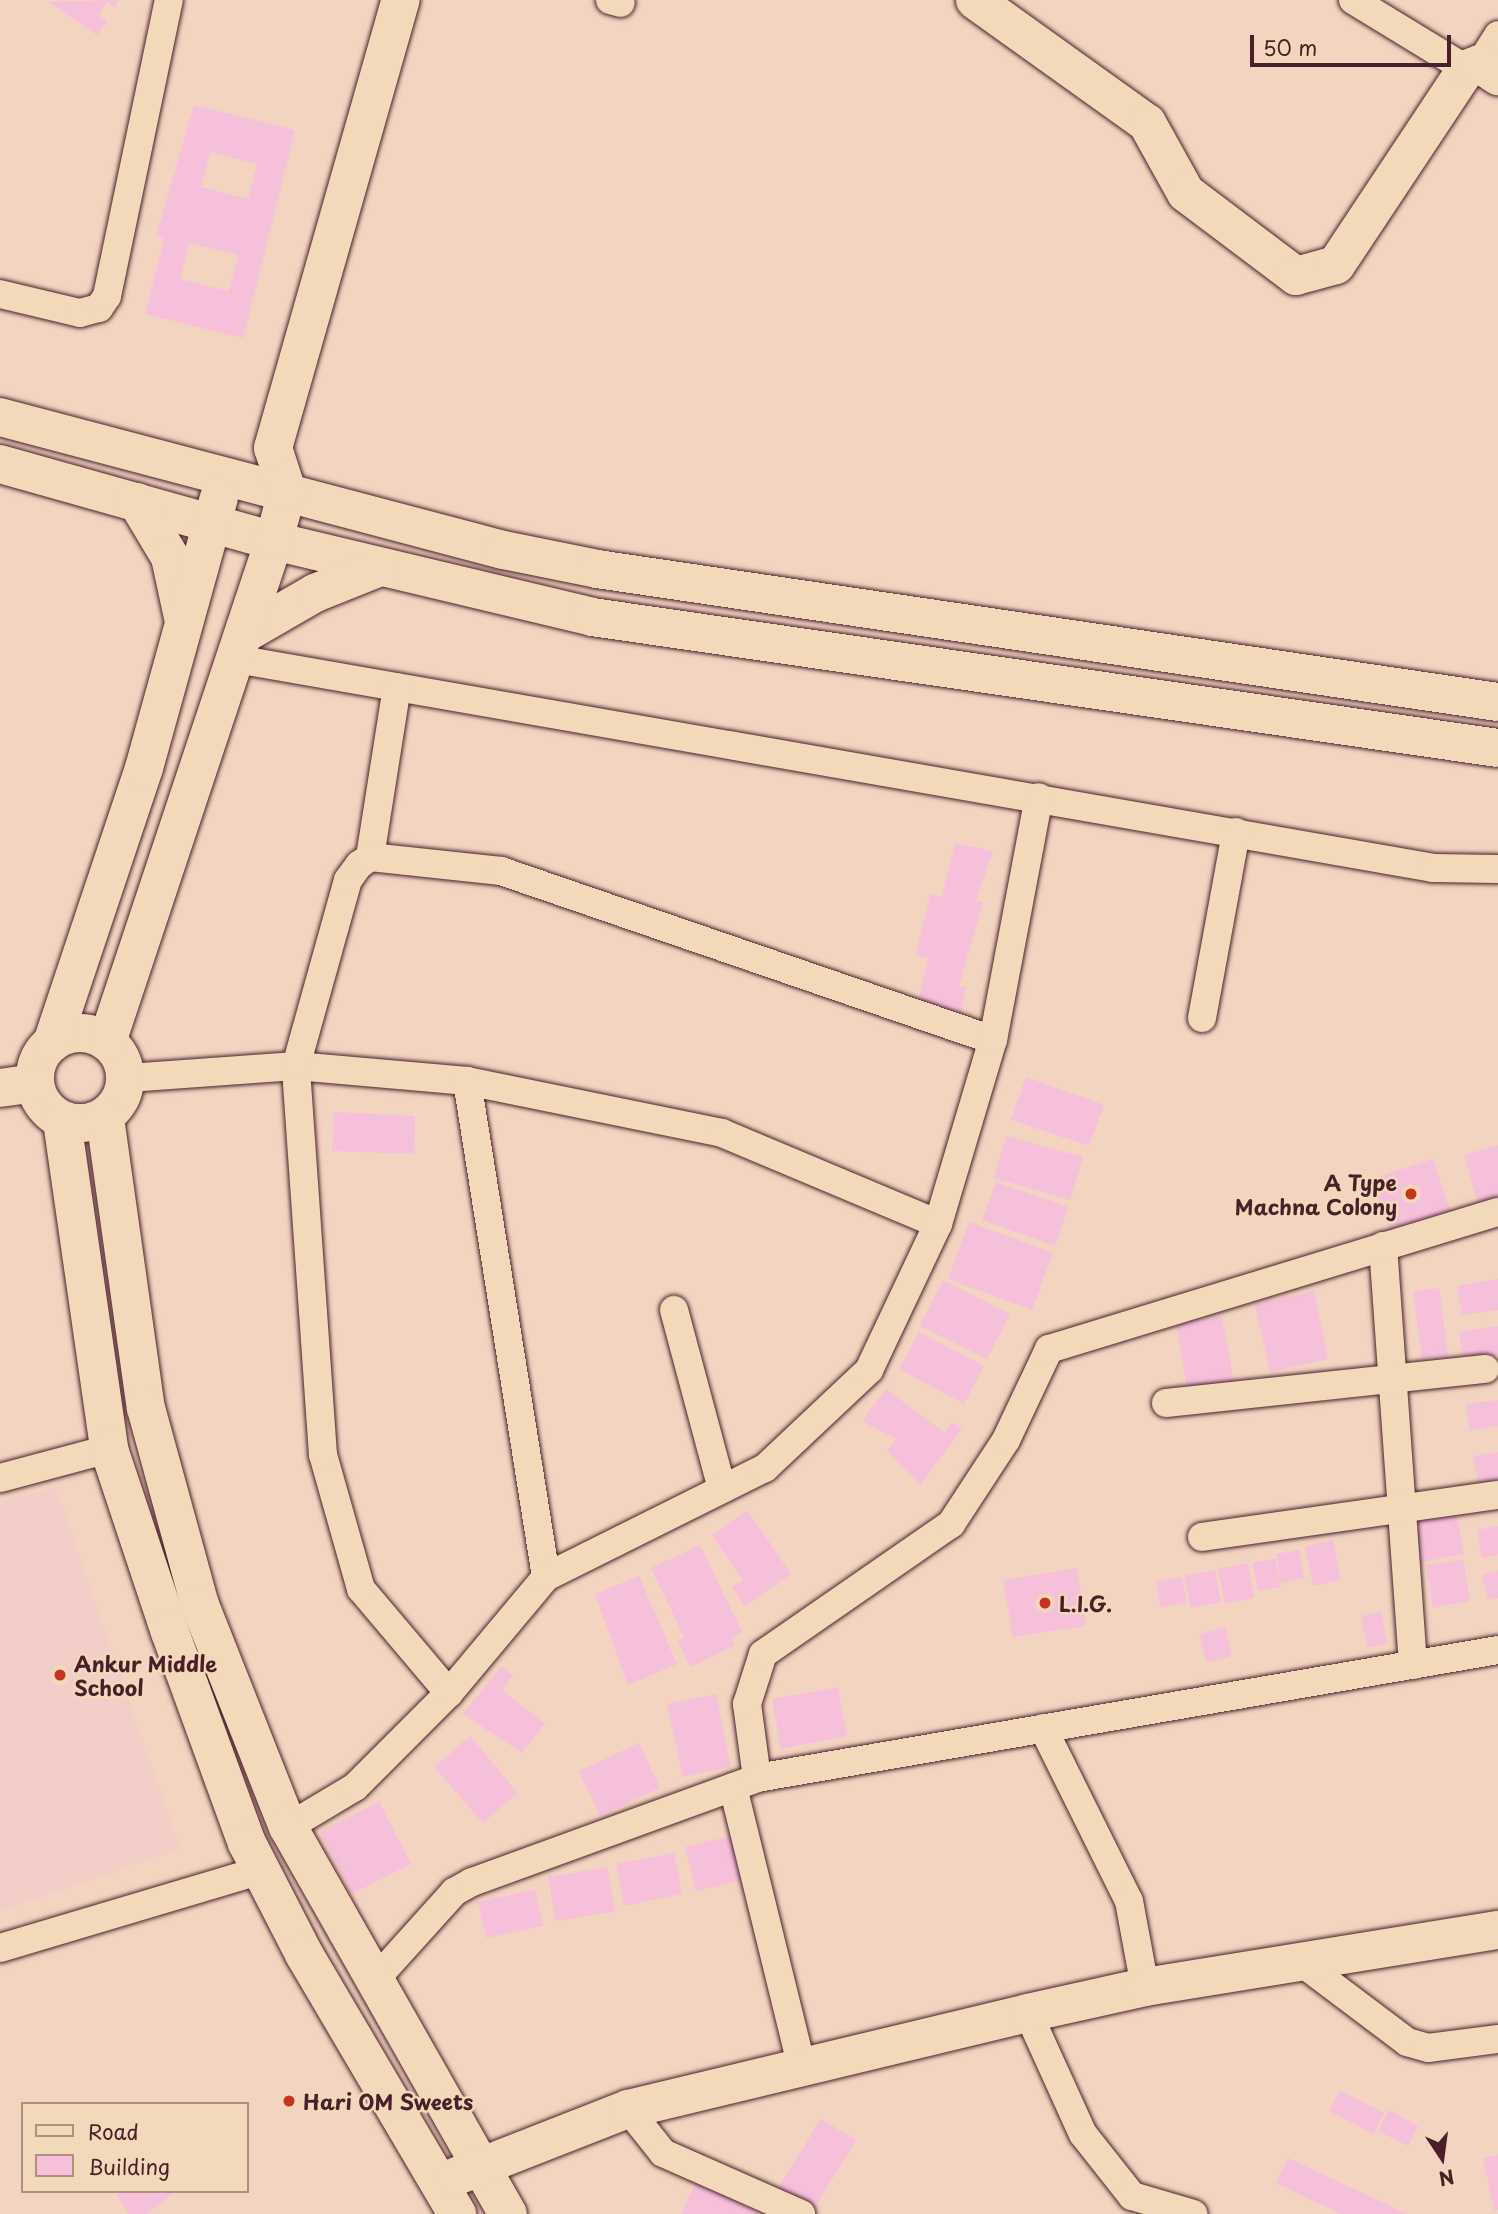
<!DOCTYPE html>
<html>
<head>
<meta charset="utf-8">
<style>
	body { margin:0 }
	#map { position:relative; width:1498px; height:2214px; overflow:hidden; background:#f2d4c0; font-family:"Playpen Sans",sans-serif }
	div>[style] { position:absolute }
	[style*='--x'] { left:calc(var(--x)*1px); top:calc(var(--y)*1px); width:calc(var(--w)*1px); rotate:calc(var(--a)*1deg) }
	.built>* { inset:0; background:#f3cec8 }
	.building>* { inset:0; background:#f6c0db }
	.roads { filter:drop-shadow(0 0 2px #4a1f2b) drop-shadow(0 0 2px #4a1f2b) }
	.street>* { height:28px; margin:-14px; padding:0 14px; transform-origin:14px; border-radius:14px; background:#f1d9b9 }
	.secondary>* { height:38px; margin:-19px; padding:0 19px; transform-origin:19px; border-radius:19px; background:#f1d9b9 }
	.secondary>.ring { margin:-19px; padding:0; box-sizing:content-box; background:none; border:38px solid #f1d9b9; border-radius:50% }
	.dots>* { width:19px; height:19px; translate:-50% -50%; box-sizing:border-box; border:4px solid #f1d9b9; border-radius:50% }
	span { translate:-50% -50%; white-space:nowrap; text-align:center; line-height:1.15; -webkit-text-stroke:5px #f1d9b9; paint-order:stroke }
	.poi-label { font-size:21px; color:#4a1f2b; font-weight:700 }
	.right { translate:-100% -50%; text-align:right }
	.left { translate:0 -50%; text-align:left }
	.legend { position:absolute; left:21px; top:2102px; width:228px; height:91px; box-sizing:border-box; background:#f1d9b9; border:2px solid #ae8f80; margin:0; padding:9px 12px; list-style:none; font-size:21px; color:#4a1f2b }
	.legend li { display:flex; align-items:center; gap:14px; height:35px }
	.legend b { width:35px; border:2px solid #ae8f80 }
	.north { position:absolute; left:1407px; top:2123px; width:70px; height:70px; -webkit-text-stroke:5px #f1d9b9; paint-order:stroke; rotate:167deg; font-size:19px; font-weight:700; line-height:28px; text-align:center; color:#4a1f2b }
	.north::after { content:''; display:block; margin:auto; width:24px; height:32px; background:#4a1f2b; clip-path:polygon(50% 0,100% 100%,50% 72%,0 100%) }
	.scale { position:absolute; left:1250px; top:35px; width:201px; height:32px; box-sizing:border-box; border:4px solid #4a1f2b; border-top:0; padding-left:9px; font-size:21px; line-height:24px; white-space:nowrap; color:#4a1f2b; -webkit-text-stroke:5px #f1d9b9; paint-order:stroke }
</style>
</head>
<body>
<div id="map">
	<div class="built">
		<div style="clip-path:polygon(56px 1488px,180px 1849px,0 1911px,0 1502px)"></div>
	</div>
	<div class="building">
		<div style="clip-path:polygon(119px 0,115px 7px,107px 2px,99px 15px,107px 21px,97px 35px,49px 2px)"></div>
		<div style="clip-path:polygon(evenodd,194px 105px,295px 130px,243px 338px,145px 314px,164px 238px,156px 236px,194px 105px,210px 152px,257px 164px,248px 199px,201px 187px,210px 152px,194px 105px,189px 243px,238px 255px,229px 291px,180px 279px,189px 243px)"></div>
		<div style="clip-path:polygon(955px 843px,993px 851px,976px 901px,983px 902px,959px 986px,966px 988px,961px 1013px,918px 1003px,928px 958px,916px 955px,930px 894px,942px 897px)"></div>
		<div style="clip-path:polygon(1026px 1077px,1104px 1105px,1089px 1146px,1011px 1120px)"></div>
		<div style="clip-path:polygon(334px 1112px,415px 1116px,414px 1154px,332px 1151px)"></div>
		<div style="clip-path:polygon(1006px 1136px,1083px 1157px,1070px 1200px,994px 1178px)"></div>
		<div style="clip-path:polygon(1498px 1145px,1498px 1198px,1478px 1204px,1464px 1155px)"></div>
		<div style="clip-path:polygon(1433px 1159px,1450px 1210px,1389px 1230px,1372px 1179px)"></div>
		<div style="clip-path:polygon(996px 1182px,1068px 1207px,1055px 1246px,982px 1220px)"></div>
		<div style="clip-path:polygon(969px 1222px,1053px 1253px,1032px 1310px,948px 1279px)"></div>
		<div style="clip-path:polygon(1498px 1279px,1498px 1310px,1462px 1315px,1457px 1286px)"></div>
		<div style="clip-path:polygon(943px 1280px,1010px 1314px,987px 1359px,920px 1326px)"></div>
		<div style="clip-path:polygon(1439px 1288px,1448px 1356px,1422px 1359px,1413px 1291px)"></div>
		<div style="clip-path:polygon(1314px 1291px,1328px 1359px,1270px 1372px,1255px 1304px)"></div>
		<div style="clip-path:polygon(1222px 1316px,1234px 1384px,1188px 1392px,1176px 1324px)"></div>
		<div style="clip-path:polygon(1498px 1326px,1498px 1355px,1463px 1361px,1459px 1332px)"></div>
		<div style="clip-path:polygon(919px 1332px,984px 1366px,964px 1404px,899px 1369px)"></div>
		<div style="clip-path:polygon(886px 1389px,944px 1432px,952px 1422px,962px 1429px,920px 1485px,887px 1451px,896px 1439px,862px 1421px)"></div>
		<div style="clip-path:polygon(1498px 1400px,1498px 1426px,1470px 1431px,1466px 1404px)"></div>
		<div style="clip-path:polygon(1498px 1452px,1498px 1482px,1479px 1485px,1473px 1456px)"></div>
		<div style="clip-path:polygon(1456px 1509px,1464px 1554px,1422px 1562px,1414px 1517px)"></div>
		<div style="clip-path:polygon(747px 1510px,791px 1574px,745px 1606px,732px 1587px,743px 1580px,712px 1535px)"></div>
		<div style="clip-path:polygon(1498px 1526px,1498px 1555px,1482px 1558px,1477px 1530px)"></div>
		<div style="clip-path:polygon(1333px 1540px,1341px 1580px,1313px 1586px,1305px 1546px)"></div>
		<div style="clip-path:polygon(700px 1545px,742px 1632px,731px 1638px,735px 1645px,690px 1667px,678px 1640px,684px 1637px,651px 1568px)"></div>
		<div style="clip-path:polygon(1299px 1550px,1304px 1578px,1281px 1583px,1276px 1554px)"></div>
		<div style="clip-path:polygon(1275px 1558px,1281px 1587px,1258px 1591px,1252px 1563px)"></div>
		<div style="clip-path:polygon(1463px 1559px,1470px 1601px,1433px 1608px,1426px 1565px)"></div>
		<div style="clip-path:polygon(1248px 1563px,1254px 1598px,1225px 1604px,1218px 1569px)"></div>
		<div style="clip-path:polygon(1077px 1568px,1086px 1626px,1013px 1637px,1003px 1580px)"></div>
		<div style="clip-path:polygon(1215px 1570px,1221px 1602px,1191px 1608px,1184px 1576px)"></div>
		<div style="clip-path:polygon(1498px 1571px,1498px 1598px,1488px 1600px,1482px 1575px)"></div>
		<div style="clip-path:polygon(639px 1576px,677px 1664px,628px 1685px,595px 1594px)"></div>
		<div style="clip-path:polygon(1182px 1577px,1187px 1602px,1161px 1607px,1156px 1582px)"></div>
		<div style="clip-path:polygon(1381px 1612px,1387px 1644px,1367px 1647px,1361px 1616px)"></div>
		<div style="clip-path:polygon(1225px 1627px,1232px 1656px,1207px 1663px,1199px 1634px)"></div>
		<div style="clip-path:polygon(501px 1666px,513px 1676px,502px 1690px,545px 1724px,522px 1753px,463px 1714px)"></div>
		<div style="clip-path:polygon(838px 1687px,847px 1736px,781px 1749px,772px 1699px)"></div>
		<div style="clip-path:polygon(716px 1694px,731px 1767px,683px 1777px,667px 1704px)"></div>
		<div style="clip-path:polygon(470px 1736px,518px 1793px,483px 1823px,434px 1767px)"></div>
		<div style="clip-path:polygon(639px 1743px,660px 1788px,600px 1816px,579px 1771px)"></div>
		<div style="clip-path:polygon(379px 1802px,411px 1864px,352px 1894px,320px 1832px)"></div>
		<div style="clip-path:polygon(742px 1833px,753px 1878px,696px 1891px,685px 1847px)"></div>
		<div style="clip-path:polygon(674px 1853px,682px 1894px,624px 1906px,616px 1864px)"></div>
		<div style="clip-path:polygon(607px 1867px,615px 1911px,556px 1921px,548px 1877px)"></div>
		<div style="clip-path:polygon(535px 1889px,543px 1926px,486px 1938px,478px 1902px)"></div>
		<div style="clip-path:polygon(1340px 2090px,1384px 2113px,1374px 2134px,1329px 2111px)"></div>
		<div style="clip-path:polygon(1389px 2110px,1418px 2126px,1408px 2146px,1378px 2131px)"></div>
		<div style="clip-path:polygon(821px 2119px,856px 2140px,814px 2209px,778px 2188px)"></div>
		<div style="clip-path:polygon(1498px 2155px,1498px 2210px,1494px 2210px,1483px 2158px)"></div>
		<div style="clip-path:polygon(1288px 2158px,1407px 2214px,1341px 2214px,1276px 2183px)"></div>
		<div style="clip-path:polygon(697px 2180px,758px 2214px,681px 2214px)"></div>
		<div style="clip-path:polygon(115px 2191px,176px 2191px,147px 2214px,129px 2214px)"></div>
	</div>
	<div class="roads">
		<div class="street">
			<div style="--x:610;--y:0;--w:11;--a:15"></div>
			<div style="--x:1353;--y:0;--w:132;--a:31.4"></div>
			<div style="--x:1480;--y:64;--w:34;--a:-58"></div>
			<div style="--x:0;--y:294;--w:82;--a:13.4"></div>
			<div style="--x:80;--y:313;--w:20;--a:-15"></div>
			<div style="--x:99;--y:308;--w:14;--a:-56"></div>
			<div style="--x:107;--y:296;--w:302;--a:-78.2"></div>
			<div style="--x:236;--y:659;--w:1215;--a:9.9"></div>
			<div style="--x:1433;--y:868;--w:65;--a:0.9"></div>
			<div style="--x:370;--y:857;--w:172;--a:-81"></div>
			<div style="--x:1202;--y:1018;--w:189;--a:-79.6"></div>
			<div style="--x:128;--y:1078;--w:168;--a:-4.1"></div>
			<div style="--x:296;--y:1066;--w:172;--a:5"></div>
			<div style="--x:467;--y:1081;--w:260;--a:11.5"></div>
			<div style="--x:722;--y:1133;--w:234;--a:22.8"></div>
			<div style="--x:467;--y:1081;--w:502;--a:80.95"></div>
			<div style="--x:1383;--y:1246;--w:420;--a:85.9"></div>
			<div style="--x:674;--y:1310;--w:185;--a:75"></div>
			<div style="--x:1166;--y:1403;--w:321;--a:-6.1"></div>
			<div style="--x:0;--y:1478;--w:113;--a:-14.9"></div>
			<div style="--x:1202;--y:1537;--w:299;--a:-8.1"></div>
			<div style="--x:449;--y:1693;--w:136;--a:-130.2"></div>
			<div style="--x:361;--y:1589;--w:139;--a:-105.8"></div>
			<div style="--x:323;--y:1455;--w:390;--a:-94"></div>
			<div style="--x:296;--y:1066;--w:193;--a:-74.4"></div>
			<div style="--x:348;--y:880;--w:19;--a:-54"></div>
			<div style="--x:359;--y:865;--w:14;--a:-36"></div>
			<div style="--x:370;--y:857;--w:132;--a:6.1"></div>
			<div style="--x:501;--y:871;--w:520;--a:18.96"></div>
			<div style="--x:1043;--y:1728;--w:193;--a:63.6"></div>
			<div style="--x:1129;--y:1901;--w:87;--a:79.5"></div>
			<div style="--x:757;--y:1778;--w:75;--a:-97.7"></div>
			<div style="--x:747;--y:1704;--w:52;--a:-72.3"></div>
			<div style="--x:763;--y:1654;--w:229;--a:-34.7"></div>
			<div style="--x:951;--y:1524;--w:100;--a:-56.8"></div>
			<div style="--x:1006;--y:1440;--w:101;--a:-64.7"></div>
			<div style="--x:1049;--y:1349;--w:469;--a:-17"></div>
			<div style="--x:733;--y:1787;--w:288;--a:76.2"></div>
			<div style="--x:288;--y:1827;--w:78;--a:-30.8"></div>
			<div style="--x:355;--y:1787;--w:133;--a:-45"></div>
			<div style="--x:449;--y:1693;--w:151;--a:-50.1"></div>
			<div style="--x:546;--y:1577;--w:245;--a:-26.5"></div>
			<div style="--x:765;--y:1468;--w:143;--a:-43.3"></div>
			<div style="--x:869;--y:1370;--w:161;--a:-64.7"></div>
			<div style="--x:938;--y:1224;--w:192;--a:-73.4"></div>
			<div style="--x:993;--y:1040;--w:247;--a:-79.3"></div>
			<div style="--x:0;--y:1948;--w:272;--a:-16.6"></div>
			<div style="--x:1305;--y:1965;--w:128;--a:37"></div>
			<div style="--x:1407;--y:2042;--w:22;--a:16"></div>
			<div style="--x:1428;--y:2048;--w:71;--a:-7.3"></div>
			<div style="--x:374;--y:1981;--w:120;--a:-48"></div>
			<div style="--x:454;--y:1892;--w:21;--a:-29"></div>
			<div style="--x:472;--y:1882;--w:303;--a:-20"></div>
			<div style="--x:757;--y:1778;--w:752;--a:-9.8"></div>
			<div style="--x:1028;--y:2013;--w:133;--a:65.6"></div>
			<div style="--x:1083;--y:2134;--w:79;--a:51.7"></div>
			<div style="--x:1132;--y:2196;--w:64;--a:16.4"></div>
			<div style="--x:628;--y:2109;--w:56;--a:51.5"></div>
			<div style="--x:663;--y:2153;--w:151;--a:23.8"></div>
		</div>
		<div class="secondary">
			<div style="--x:975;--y:0;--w:211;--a:35.6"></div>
			<div style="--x:1147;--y:123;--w:80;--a:60.9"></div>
			<div style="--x:1186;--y:193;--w:138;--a:37"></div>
			<div style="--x:1296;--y:276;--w:41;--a:-15.4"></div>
			<div style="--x:1336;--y:265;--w:235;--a:-56.4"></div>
			<div style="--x:1466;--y:69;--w:15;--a:-20"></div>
			<div style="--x:1480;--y:64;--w:22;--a:34"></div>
			<div style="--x:0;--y:417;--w:520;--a:14.81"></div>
			<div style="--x:503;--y:550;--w:96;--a:11.4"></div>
			<div style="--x:597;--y:569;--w:911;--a:8.4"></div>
			<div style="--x:0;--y:464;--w:285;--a:15.7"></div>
			<div style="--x:274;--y:541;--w:327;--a:13.4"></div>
			<div style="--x:592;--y:617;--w:915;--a:8.23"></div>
			<div style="--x:137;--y:502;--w:64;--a:59"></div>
			<div style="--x:170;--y:557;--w:61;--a:77.8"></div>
			<div style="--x:244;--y:634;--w:82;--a:-30"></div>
			<div style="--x:315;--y:593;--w:70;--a:-21.8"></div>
			<div class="ring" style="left:35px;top:1033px;width:52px;height:52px"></div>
			<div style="--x:107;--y:1042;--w:528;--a:-71.57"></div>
			<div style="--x:274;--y:541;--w:52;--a:-75.4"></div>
			<div style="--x:287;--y:491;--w:45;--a:-108"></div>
			<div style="--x:273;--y:448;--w:466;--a:-74.1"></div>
			<div style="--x:52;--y:1043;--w:290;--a:-71.5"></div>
			<div style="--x:144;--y:768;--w:280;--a:-74.5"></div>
			<div style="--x:0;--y:1088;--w:34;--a:-8"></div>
			<div style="--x:105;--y:1118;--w:293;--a:82"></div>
			<div style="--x:146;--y:1408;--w:204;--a:74.7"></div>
			<div style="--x:200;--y:1605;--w:239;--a:68.4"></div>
			<div style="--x:288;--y:1827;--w:445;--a:60.4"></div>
			<div style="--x:62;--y:1121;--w:331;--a:81.8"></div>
			<div style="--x:109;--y:1449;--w:193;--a:71.6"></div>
			<div style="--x:170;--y:1632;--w:225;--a:70"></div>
			<div style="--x:247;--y:1843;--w:125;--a:62.8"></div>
			<div style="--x:304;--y:1954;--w:302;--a:59.5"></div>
			<div style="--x:457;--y:2176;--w:184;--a:-21.4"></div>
			<div style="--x:628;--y:2109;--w:411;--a:-13.5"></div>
			<div style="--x:1028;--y:2013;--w:120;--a:-12.5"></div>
			<div style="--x:1145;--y:1987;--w:358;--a:-9.2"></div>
		</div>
	</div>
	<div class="dots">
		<div style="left:1411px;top:1194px;background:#c8321e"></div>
		<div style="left:1045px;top:1603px;background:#c8321e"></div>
		<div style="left:60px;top:1675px;background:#c8321e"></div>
		<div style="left:289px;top:2101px;background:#c8321e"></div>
	</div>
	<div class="poi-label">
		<span class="right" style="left:1397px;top:1194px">A Type<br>Machna Colony</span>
		<span class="left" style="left:1059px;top:1603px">L.I.G.</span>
		<span class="left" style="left:74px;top:1675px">Ankur Middle<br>School</span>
		<span class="left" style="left:303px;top:2101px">Hari OM Sweets</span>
	</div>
	<ul class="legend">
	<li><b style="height:9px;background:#f1d9b9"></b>Road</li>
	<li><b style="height:19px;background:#f6c0db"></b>Building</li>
	</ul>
	<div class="north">N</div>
	<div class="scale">50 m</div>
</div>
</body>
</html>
